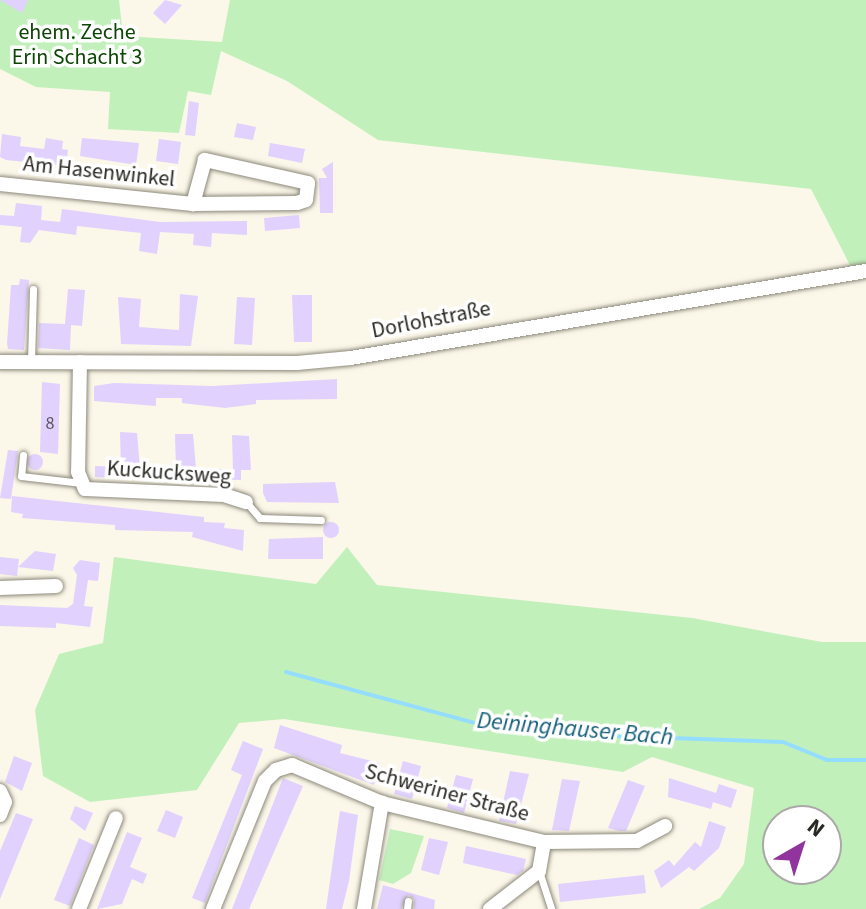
<!DOCTYPE html>
<html>
<head>
<meta charset="utf-8">
<style>
	body { margin:0 }
	#map { position:relative; width:866px; height:909px; overflow:hidden; background:#fbf7e9; font-family:"Source Sans 3",sans-serif }
	div>[style] { position:absolute }
	[style*='--x'] { left:calc(var(--x)*1px); top:calc(var(--y)*1px); width:calc(var(--w)*1px); rotate:calc(var(--a)*1deg) }
	.green>* { inset:0; background:#c1f0bb }
	.stream>* { height:4px; margin:-2px; padding:0 2px; transform-origin:2px; border-radius:2px; background:#95ddfe }
	.building>* { inset:0; background:#e1d1fe }
	.round { border-radius:50% }
	.roads { filter:drop-shadow(0 0 2px #8c897b) drop-shadow(0 0 2px #8c897b) }
	.service>* { height:7px; margin:-3.5px; padding:0 3.5px; transform-origin:3.5px; border-radius:3.5px; background:#fff }
	.minor>* { height:14px; margin:-7px; padding:0 7px; transform-origin:7px; border-radius:7px; background:#fff }
	span { translate:-50% -50%; white-space:nowrap; text-align:center; line-height:1.15; -webkit-text-stroke:7px #fff; paint-order:stroke }
	.number-label { font-size:18px; color:#58535a }
	.number-label span { -webkit-text-stroke-width:0 }
	.park-label { font-size:22px; color:#0c4605 }
	.street-label { font-size:22px; color:#2a2923 }
	.water-label { font-size:24px; color:#115c78; font-style:italic }
	.north { position:absolute; left:762px; top:805px; width:80px; height:80px; box-sizing:border-box; background:#fff; border:2px solid #aaa9a7; border-radius:50%; rotate:39deg; font-size:22px; font-weight:700; line-height:32px; text-align:center; color:#2a2923 }
	.north::after { content:''; display:block; margin:auto; width:28px; height:36px; background:#92349d; clip-path:polygon(50% 0,100% 100%,50% 72%,0 100%) }
</style>
</head>
<body>
<div id="map">
	<div class="green">
		<div style="clip-path:polygon(0 0,119px 0,123px 36px,222px 42px,230px 0,866px 0,866px 271px,854px 273px,811px 189px,378px 140px,287px 81px,221px 51px,211px 95px,188px 91px,179px 133px,108px 129px,110px 92px,36px 87px,0 69px)"></div>
		<div style="clip-path:polygon(evenodd,347px 547px,377px 585px,692px 618px,822px 642px,866px 642px,866px 909px,699px 909px,720px 898px,744px 864px,754px 788px,652px 757px,623px 772px,284px 719px,239px 723px,197px 790px,90px 802px,43px 776px,35px 710px,59px 654px,103px 643px,114px 557px,316px 584px,347px 547px,778px 821px,826px 821px,826px 869px,778px 869px,778px 821px)"></div>
		<div style="clip-path:polygon(390px 829px,424px 836px,411px 873px,393px 884px,379px 880px)"></div>
	</div>
	<div class="stream">
		<div style="--x:286;--y:672;--w:204;--a:15.1"></div>
		<div style="--x:483;--y:725;--w:128;--a:4.9"></div>
		<div style="--x:611;--y:736;--w:172;--a:2"></div>
		<div style="--x:783;--y:742;--w:48;--a:22.2"></div>
		<div style="--x:827;--y:760;--w:39;--a:0"></div>
	</div>
	<div class="building">
		<div style="clip-path:polygon(0 0,28px 0,22px 13px)"></div>
		<div style="clip-path:polygon(165px 0,182px 5px,165px 24px,153px 13px)"></div>
		<div style="clip-path:polygon(189px 101px,199px 103px,195px 136px,185px 135px)"></div>
		<div style="clip-path:polygon(237px 123px,256px 127px,253px 140px,234px 137px)"></div>
		<div style="clip-path:polygon(2px 134px,21px 137px,20px 146px,44px 149px,46px 138px,63px 141px,62px 149px,68px 150px,66px 166px,6px 160px,0 157px)"></div>
		<div style="clip-path:polygon(82px 138px,139px 143px,136px 165px,80px 156px)"></div>
		<div style="clip-path:polygon(159px 139px,181px 142px,178px 164px,156px 161px)"></div>
		<div style="clip-path:polygon(270px 143px,305px 149px,302px 163px,268px 156px)"></div>
		<div style="clip-path:polygon(333px 162px,333px 213px,320px 213px,319px 178px,327px 178px,322px 169px)"></div>
		<div style="clip-path:polygon(16px 203px,42px 206px,41px 220px,60px 222px,62px 209px,160px 222px,247px 221px,247px 235px,212px 233px,211px 247px,193px 245px,194px 234px,160px 232px,157px 254px,139px 251px,141px 233px,77px 226px,76px 235px,39px 230px,30px 243px,20px 242px,22px 227px,0 225px,0 215px,14px 216px)"></div>
		<div style="clip-path:polygon(299px 215px,300px 228px,265px 231px,264px 218px)"></div>
		<div style="clip-path:polygon(20px 279px,29px 280px,24px 350px,8px 349px,7px 344px,11px 285px,19px 285px)"></div>
		<div style="clip-path:polygon(68px 289px,85px 290px,82px 326px,71px 325px,70px 350px,38px 348px,39px 323px,65px 324px)"></div>
		<div style="clip-path:polygon(180px 294px,198px 296px,191px 346px,121px 344px,118px 297px,141px 299px,139px 327px,179px 330px)"></div>
		<div style="clip-path:polygon(292px 295px,312px 295px,312px 342px,294px 342px)"></div>
		<div style="clip-path:polygon(237px 297px,255px 298px,252px 345px,234px 344px)"></div>
		<div style="clip-path:polygon(337px 379px,337px 399px,256px 400px,256px 404px,225px 408px,182px 403px,182px 398px,156px 398px,156px 406px,94px 401px,94px 386px,114px 383px,213px 386px)"></div>
		<div style="clip-path:polygon(42px 382px,60px 384px,58px 454px,40px 452px)"></div>
		<div style="clip-path:polygon(120px 432px,137px 433px,140px 468px,130px 467px,129px 478px,95px 477px,95px 466px,121px 467px)"></div>
		<div style="clip-path:polygon(175px 434px,193px 434px,196px 469px,185px 469px,185px 479px,151px 478px,151px 468px,176px 469px)"></div>
		<div style="clip-path:polygon(232px 435px,249px 436px,251px 470px,241px 470px,241px 480px,206px 479px,207px 469px,233px 470px)"></div>
		<div style="clip-path:polygon(8px 450px,18px 451px,11px 499px,0 498px)"></div>
		<div class="round" style="left:27px;top:454px;width:16px;height:16px"></div>
		<div style="clip-path:polygon(335px 482px,339px 503px,267px 502px,263px 493px,263px 484px)"></div>
		<div style="clip-path:polygon(12px 496px,204px 517px,204px 522px,225px 523px,224px 528px,244px 530px,243px 551px,192px 537px,193px 532px,115px 530px,115px 525px,22px 518px,23px 514px,11px 512px)"></div>
		<div class="round" style="left:323px;top:522px;width:16px;height:16px"></div>
		<div style="clip-path:polygon(323px 537px,323px 559px,268px 559px,269px 539px)"></div>
		<div style="clip-path:polygon(35px 551px,56px 554px,53px 571px,18px 567px,17px 576px,0 574px,0 557px,19px 559px,18px 567px)"></div>
		<div style="clip-path:polygon(80px 560px,100px 563px,98px 581px,88px 580px,84px 606px,93px 607px,90px 627px,56px 623px,56px 628px,0 626px,0 605px,67px 608px,73px 604px,77px 575px,73px 568px)"></div>
		<div style="clip-path:polygon(280px 725px,342px 745px,340px 753px,380px 763px,374px 785px,274px 748px)"></div>
		<div style="clip-path:polygon(243px 741px,263px 749px,205px 903px,192px 898px,242px 775px,231px 770px)"></div>
		<div style="clip-path:polygon(14px 756px,32px 763px,22px 791px,5px 782px)"></div>
		<div style="clip-path:polygon(403px 761px,421px 766px,412px 799px,394px 794px)"></div>
		<div style="clip-path:polygon(510px 771px,529px 774px,516px 824px,499px 821px)"></div>
		<div style="clip-path:polygon(456px 775px,473px 779px,464px 813px,447px 808px)"></div>
		<div style="clip-path:polygon(283px 778px,303px 786px,249px 909px,232px 909px)"></div>
		<div style="clip-path:polygon(669px 778px,716px 793px,719px 784px,737px 790px,731px 808px,713px 802px,711px 809px,668px 797px)"></div>
		<div style="clip-path:polygon(562px 779px,580px 781px,569px 831px,552px 830px)"></div>
		<div style="clip-path:polygon(628px 780px,645px 786px,626px 831px,619px 831px,608px 828px)"></div>
		<div style="clip-path:polygon(75px 806px,93px 813px,85px 831px,70px 819px)"></div>
		<div style="clip-path:polygon(166px 810px,183px 817px,175px 838px,157px 831px)"></div>
		<div style="clip-path:polygon(340px 811px,358px 815px,349px 881px,342px 909px,326px 909px)"></div>
		<div style="clip-path:polygon(16px 813px,33px 819px,0 899px,0 851px)"></div>
		<div style="clip-path:polygon(709px 821px,726px 827px,719px 848px,694px 871px,689px 867px,661px 888px,654px 871px,669px 860px,674px 866px,695px 842px,701px 847px)"></div>
		<div style="clip-path:polygon(127px 832px,142px 838px,130px 867px,147px 874px,143px 884px,132px 879px,122px 904px,97px 909px)"></div>
		<div style="clip-path:polygon(79px 838px,94px 845px,70px 906px,54px 900px)"></div>
		<div style="clip-path:polygon(429px 838px,448px 842px,439px 875px,421px 870px)"></div>
		<div style="clip-path:polygon(466px 846px,526px 859px,523px 871px,517px 875px,463px 863px)"></div>
		<div style="clip-path:polygon(644px 875px,646px 893px,560px 902px,558px 884px)"></div>
		<div style="clip-path:polygon(383px 885px,435px 900px,434px 909px,414px 909px,414px 899px,408px 895px,401px 909px,377px 909px)"></div>
	</div>
	<div class="roads">
		<div class="service">
			<div style="--x:31;--y:362;--w:73;--a:-88.4"></div>
			<div style="--x:23;--y:455;--w:21;--a:95"></div>
			<div style="--x:21;--y:476;--w:61;--a:6.5"></div>
			<div style="--x:246;--y:502;--w:21;--a:49"></div>
			<div style="--x:260;--y:518;--w:61;--a:1.9"></div>
			<div style="--x:539;--y:871;--w:40;--a:72"></div>
			<div style="--x:407;--y:909;--w:8;--a:-83"></div>
		</div>
		<div class="minor">
			<div style="--x:0;--y:184;--w:194;--a:5.9"></div>
			<div style="--x:193;--y:204;--w:104;--a:-0.6"></div>
			<div style="--x:297;--y:203;--w:9;--a:-18"></div>
			<div style="--x:306;--y:200;--w:17;--a:-83"></div>
			<div style="--x:308;--y:183;--w:106;--a:-167.4"></div>
			<div style="--x:205;--y:160;--w:46;--a:105.3"></div>
			<div style="--x:0;--y:362;--w:297;--a:0.2"></div>
			<div style="--x:297;--y:363;--w:54;--a:-5.3"></div>
			<div style="--x:351;--y:358;--w:522;--a:-9.59"></div>
			<div style="--x:80;--y:362;--w:110;--a:91"></div>
			<div style="--x:78;--y:472;--w:18;--a:68"></div>
			<div style="--x:85;--y:489;--w:139;--a:2.5"></div>
			<div style="--x:224;--y:495;--w:23;--a:18"></div>
			<div style="--x:0;--y:588;--w:56;--a:-2"></div>
			<div style="--x:0;--y:791;--w:12;--a:66"></div>
			<div style="--x:5;--y:802;--w:14;--a:111"></div>
			<div style="--x:79;--y:909;--w:98;--a:-67.9"></div>
			<div style="--x:213;--y:909;--w:138;--a:-67.9"></div>
			<div style="--x:265;--y:781;--w:16;--a:-45"></div>
			<div style="--x:276;--y:770;--w:17;--a:-17"></div>
			<div style="--x:292;--y:765;--w:98;--a:22.9"></div>
			<div style="--x:382;--y:803;--w:167;--a:13.5"></div>
			<div style="--x:544;--y:842;--w:93;--a:-0.6"></div>
			<div style="--x:637;--y:841;--w:32;--a:-28"></div>
			<div style="--x:364;--y:909;--w:108;--a:-80.4"></div>
			<div style="--x:490;--y:909;--w:62;--a:-37.8"></div>
			<div style="--x:539;--y:871;--w:29;--a:-80"></div>
		</div>
	</div>
	<div class="number-label">
		<span style="left:50px;top:424px">8</span>
	</div>
	<div class="park-label">
		<span style="left:77px;top:45px">ehem. Zeche<br>Erin Schacht 3</span>
	</div>
	<div class="street-label">
		<span style="left:99px;top:172px;rotate:6deg">Am Hasenwinkel</span>
		<span style="left:431px;top:320px;rotate:-11deg">Dorlohstraße</span>
		<span style="left:169px;top:473px;rotate:4deg">Kuckucksweg</span>
		<span style="left:447px;top:793px;rotate:15deg">Schweriner Straße</span>
	</div>
	<div class="water-label">
		<span style="left:575px;top:729px;rotate:5deg">Deininghauser Bach</span>
	</div>
	<div class="north">N</div>
</div>
</body>
</html>
